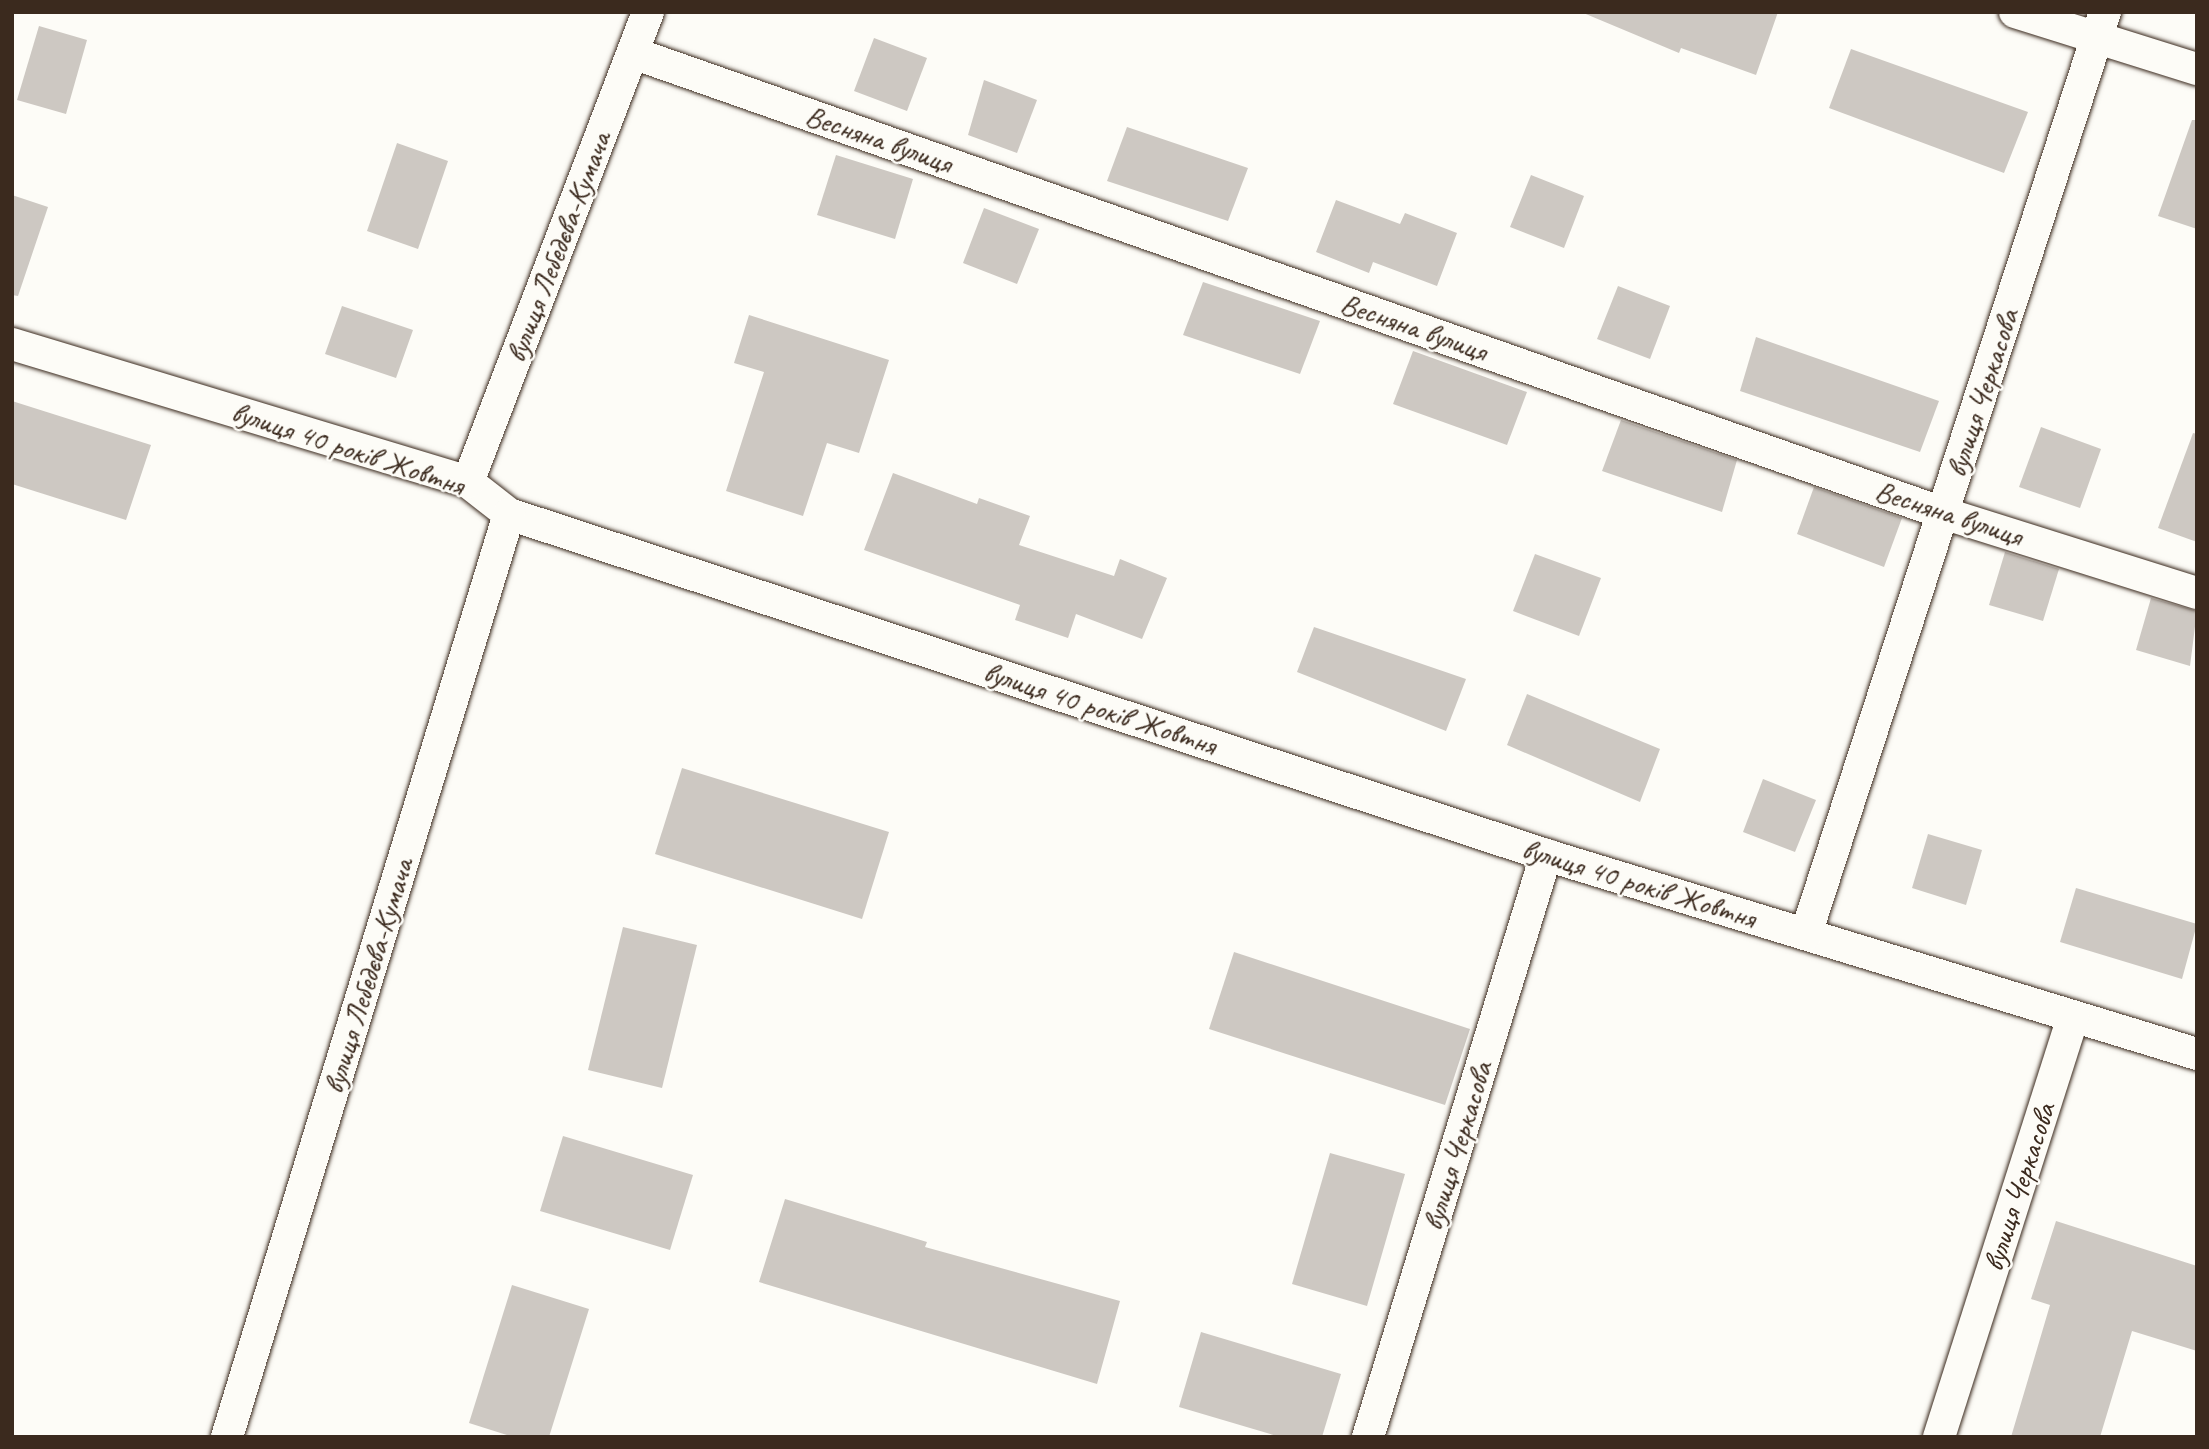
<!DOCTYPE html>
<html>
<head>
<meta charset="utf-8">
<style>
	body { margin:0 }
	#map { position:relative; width:2209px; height:1449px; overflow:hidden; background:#fdfcf7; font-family:Caveat,sans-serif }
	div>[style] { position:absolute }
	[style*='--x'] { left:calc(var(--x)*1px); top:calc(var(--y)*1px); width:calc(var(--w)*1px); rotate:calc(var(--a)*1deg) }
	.building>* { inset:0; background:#cdc8c2 }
	.roads { filter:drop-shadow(0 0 2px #3b2a1e) drop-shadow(0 0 2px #3b2a1e) }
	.street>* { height:32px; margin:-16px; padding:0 16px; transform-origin:16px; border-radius:16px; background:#fdfcf7 }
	span { translate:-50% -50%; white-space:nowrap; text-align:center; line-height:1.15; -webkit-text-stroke:5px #fdfcf7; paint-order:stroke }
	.street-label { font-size:30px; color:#3b2a1e }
	.frame { position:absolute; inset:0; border:14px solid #3b2a1e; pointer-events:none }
</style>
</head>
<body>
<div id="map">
	<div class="building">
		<div style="clip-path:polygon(1581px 12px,1778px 12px,1756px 75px,1681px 48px,1679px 53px)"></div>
		<div style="clip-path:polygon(39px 26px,87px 40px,66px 114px,17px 100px)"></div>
		<div style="clip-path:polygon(874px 38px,927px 58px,907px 111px,854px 91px)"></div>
		<div style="clip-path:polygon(1851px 49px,2028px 112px,2004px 173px,1829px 108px)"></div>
		<div style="clip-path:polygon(984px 80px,1037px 100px,1017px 153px,968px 135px)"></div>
		<div style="clip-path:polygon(2192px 120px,2197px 120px,2197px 229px,2158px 216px)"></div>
		<div style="clip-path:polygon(1127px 127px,1248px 168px,1228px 221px,1107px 181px)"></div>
		<div style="clip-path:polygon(397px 143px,448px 161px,418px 249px,367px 231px)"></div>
		<div style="clip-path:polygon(836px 155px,913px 179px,895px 239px,817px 215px)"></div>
		<div style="clip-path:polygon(1531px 175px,1584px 196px,1564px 248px,1510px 227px)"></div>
		<div style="clip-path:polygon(12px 195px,48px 207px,18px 296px,12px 295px)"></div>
		<div style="clip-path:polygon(1336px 200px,1400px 224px,1405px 213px,1457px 233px,1437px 286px,1373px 262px,1369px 273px,1316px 252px)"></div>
		<div style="clip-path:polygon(984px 208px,1039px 229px,1017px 284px,963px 263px)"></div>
		<div style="clip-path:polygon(1203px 282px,1320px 321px,1300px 374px,1183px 335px)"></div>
		<div style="clip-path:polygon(1618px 286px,1670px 306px,1650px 359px,1597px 339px)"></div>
		<div style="clip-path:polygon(342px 306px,413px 330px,396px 378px,325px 354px)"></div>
		<div style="clip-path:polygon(749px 315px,889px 360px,859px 453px,827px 443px,803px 516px,726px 491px,764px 372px,734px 363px)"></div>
		<div style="clip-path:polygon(1756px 337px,1939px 401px,1920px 452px,1740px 391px)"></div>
		<div style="clip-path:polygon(1413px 351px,1527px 392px,1507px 445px,1393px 404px)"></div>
		<div style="clip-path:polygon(12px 401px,151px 445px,126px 520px,12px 484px)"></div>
		<div style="clip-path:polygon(1621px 420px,1737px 460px,1722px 512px,1602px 471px)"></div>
		<div style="clip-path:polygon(2041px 427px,2101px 449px,2080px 508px,2019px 487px)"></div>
		<div style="clip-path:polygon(2193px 433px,2197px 434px,2197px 542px,2158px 528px)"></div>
		<div style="clip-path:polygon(893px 473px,977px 504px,979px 498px,1030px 516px,1019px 545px,1114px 576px,1120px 559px,1167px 578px,1142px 639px,1076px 614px,1068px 638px,1015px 620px,1020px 605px,864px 550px)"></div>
		<div style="clip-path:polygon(1814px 487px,1902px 518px,1884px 567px,1797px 534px)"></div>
		<div style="clip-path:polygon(2005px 552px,2059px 569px,2043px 621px,1989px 605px)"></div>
		<div style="clip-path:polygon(1535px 554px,1601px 578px,1579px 636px,1513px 611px)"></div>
		<div style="clip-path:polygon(2151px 598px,2197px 611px,2190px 666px,2136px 650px)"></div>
		<div style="clip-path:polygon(1314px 627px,1466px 679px,1446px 731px,1297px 672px)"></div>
		<div style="clip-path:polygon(1527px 694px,1660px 749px,1640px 802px,1507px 745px)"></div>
		<div style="clip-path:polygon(682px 768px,889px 832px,862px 919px,655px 854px)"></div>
		<div style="clip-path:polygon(1763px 779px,1816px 800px,1795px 852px,1743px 832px)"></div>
		<div style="clip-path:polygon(1928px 834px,1982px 850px,1966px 905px,1912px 888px)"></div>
		<div style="clip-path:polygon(2076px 888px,2197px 924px,2182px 979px,2060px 942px)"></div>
		<div style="clip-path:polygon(623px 927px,697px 945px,662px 1088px,588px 1070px)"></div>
		<div style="clip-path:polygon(1234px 952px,1470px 1029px,1445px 1105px,1209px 1029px)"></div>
		<div style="clip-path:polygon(563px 1136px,693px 1175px,670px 1250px,540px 1211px)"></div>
		<div style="clip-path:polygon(1330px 1153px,1405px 1174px,1367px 1306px,1292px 1284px)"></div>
		<div style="clip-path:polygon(785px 1199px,927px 1242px,925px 1247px,1120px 1301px,1097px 1384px,759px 1282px)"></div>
		<div style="clip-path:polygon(2056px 1221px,2197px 1266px,2197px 1351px,2132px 1331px,2100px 1437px,2011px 1437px,2050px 1305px,2031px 1299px)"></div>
		<div style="clip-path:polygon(512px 1285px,589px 1309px,549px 1437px,513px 1437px,469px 1423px)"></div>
		<div style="clip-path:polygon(1201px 1332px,1341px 1374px,1322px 1437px,1280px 1437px,1179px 1407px)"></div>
	</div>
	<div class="roads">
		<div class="street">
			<div style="--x:2015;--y:12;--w:191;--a:17.4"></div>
			<div style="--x:633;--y:53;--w:1388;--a:19.35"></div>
			<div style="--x:1943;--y:513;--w:266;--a:17.5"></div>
			<div style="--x:12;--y:344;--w:476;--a:16.8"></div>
			<div style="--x:468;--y:482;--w:52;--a:38"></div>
			<div style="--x:509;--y:514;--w:1092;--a:18.2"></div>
			<div style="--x:1546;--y:855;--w:681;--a:17"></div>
			<div style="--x:468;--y:482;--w:503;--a:-69.04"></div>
			<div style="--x:1806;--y:934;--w:969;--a:-72.03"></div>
			<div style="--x:227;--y:1437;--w:965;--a:-73.01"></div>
			<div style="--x:1368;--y:1437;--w:609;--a:-72.99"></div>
			<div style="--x:1939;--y:1437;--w:441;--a:-72.3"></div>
		</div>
	</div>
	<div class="street-label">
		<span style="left:879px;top:139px;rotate:19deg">Весняна вулиця</span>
		<span style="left:558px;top:247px;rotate:-69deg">вулиця Лебедєва-Кумача</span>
		<span style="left:1414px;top:327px;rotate:19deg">Весняна вулиця</span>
		<span style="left:1982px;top:393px;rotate:-72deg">вулиця Черкасова</span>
		<span style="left:348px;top:448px;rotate:18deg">вулиця 40 років Жовтня</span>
		<span style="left:1949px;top:513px;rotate:18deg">Весняна вулиця</span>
		<span style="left:1100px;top:708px;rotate:18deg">вулиця 40 років Жовтня</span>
		<span style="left:1639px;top:883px;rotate:17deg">вулиця 40 років Жовтня</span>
		<span style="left:368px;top:976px;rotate:-73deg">вулиця Лебедєва-Кумача</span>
		<span style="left:1457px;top:1146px;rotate:-73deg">вулиця Черкасова</span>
		<span style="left:2019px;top:1187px;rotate:-72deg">вулиця Черкасова</span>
	</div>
	<div class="frame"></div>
</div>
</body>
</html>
